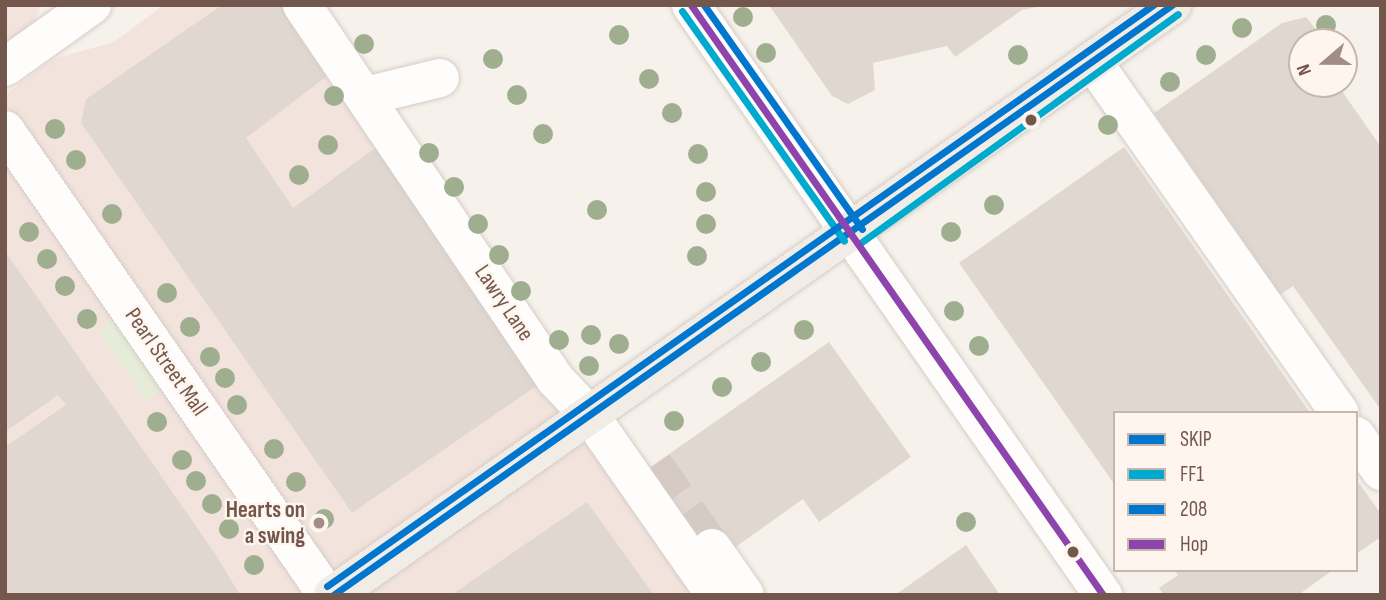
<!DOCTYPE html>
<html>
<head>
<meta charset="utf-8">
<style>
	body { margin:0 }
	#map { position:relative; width:1386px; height:600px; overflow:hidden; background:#f6f1eb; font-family:"Sofia Sans Condensed",sans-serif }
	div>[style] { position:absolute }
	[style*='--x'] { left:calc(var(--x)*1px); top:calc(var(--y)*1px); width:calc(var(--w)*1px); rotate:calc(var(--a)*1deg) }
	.commercial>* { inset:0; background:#f3e3dd }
	.green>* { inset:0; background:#e5ecd7 }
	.building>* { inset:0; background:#e0d7d1 }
	.minor-tunnel>* { height:38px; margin-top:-19px; transform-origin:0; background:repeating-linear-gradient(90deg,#d5cac4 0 38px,transparent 0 57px) }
	.roads { filter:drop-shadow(0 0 2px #d5cdc8) drop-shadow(0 0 2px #d5cdc8) }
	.minor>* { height:38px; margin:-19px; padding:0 19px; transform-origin:19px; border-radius:19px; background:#fefdfc }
	.major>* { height:38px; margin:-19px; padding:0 19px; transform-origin:19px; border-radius:19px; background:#f2ece6 }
	.bus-1>* { height:7px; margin:-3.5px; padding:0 3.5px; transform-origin:3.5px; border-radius:3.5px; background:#0076ce }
	.bus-2>* { height:7px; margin:-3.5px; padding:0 3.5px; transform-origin:3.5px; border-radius:3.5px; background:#00a9ce }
	.bus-3>* { height:7px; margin:-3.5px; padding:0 3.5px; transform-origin:3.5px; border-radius:3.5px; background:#0076ce }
	.bus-4>* { height:7px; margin:-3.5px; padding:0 3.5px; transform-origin:3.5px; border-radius:3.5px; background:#8e44ad }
	.trees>* { width:20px; height:20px; margin:-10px; border-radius:50%; background:#a0ae90 }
	.dots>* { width:19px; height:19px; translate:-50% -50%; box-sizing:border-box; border:4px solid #fef6ee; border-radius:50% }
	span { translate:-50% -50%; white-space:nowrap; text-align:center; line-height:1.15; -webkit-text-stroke:5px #fef6ee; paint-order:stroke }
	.street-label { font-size:23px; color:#73574d }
	.poi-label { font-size:23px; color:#73574d; font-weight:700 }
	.right { translate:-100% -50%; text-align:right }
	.frame { position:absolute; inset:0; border:7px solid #73574d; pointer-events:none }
	.legend { position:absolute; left:1113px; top:411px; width:245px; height:161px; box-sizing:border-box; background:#fef6ee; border:2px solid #c6b6ae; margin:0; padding:9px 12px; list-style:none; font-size:21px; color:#73574d }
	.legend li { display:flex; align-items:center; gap:14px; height:35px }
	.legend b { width:35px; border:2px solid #c6b6ae }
	.north { position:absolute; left:1288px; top:28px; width:70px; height:70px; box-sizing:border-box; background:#fef6ee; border:2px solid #c6b6ae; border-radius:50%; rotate:250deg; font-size:19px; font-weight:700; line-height:28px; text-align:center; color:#73574d }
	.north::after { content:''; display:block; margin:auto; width:24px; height:32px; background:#a18d84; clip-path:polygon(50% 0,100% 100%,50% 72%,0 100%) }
</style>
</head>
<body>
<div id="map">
	<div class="commercial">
		<div style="clip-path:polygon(5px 5px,41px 5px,31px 31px,5px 50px)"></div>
		<div style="clip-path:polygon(164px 5px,282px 5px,707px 595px,5px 595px,5px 95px,53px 59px,114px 42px)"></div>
	</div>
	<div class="green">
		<div style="clip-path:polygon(121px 314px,169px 384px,146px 401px,98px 331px)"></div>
	</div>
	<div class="building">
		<div style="clip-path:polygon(222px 5px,282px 5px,327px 76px,246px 138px,293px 208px,378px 146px,539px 384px,352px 513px,81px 123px,86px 99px)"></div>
		<div style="clip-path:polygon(769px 5px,1045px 5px,1022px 10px,955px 57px,947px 46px,873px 63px,875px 90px,848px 104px,832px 96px)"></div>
		<div style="clip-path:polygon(1306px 17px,1322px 37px,1302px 42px,1302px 84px,1337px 84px,1381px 147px,1381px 410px,1293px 286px,1280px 295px,1154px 113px,1282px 23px)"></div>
		<div style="clip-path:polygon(1124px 147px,1310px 413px,1115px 413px,1115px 485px,959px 263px)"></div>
		<div style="clip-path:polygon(5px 251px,216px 555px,240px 595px,5px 595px,5px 447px,66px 405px,58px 395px,5px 432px)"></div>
		<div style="clip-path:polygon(829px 342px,911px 457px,819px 522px,803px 499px,730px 551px,700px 556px,642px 473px)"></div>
		<div style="clip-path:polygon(1356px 479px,1381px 514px,1381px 537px,1356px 554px)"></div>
		<div style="clip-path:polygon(587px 502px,654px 595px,451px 595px)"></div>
		<div style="clip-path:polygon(966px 545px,1000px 595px,895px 595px)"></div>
		<div style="clip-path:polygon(1174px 570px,1333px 570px,1298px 595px,1164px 595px,1159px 588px,1178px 575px)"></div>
	</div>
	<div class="minor-tunnel">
		<div style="--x:654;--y:465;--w:101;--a:55.1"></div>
	</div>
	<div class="roads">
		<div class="minor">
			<div style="--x:302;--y:5;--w:452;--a:55.9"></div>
			<div style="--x:555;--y:379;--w:52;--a:46.5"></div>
			<div style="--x:591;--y:417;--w:217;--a:55.1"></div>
			<div style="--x:691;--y:5;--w:720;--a:55.07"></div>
			<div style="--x:1093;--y:62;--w:429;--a:54.9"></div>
			<div style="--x:5;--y:67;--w:107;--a:-35.5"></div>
			<div style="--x:366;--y:96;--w:76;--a:-13.7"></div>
			<div style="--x:5;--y:130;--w:566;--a:55.3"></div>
			<div style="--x:1356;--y:436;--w:43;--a:54.5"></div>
			<div style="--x:712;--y:548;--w:57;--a:54.9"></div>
		</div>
		<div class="major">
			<div style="--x:333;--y:595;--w:1026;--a:-35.12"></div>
		</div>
	</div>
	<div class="bus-1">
		<div style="--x:333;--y:595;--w:1026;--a:-35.12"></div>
	</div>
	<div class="bus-2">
		<div style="--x:682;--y:11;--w:281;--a:54.8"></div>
		<div style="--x:859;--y:244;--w:393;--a:-35.8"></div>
	</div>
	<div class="bus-3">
		<div style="--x:704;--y:5;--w:274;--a:54.8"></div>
		<div style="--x:327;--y:586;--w:1010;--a:-35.12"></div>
	</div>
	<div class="bus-4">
		<div style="--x:691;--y:5;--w:720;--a:55.07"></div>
	</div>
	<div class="trees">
		<div style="left:743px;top:17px"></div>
		<div style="left:1326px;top:25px"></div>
		<div style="left:1242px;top:28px"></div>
		<div style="left:619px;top:35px"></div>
		<div style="left:364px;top:44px"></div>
		<div style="left:766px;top:53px"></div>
		<div style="left:1018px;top:55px"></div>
		<div style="left:1206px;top:55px"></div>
		<div style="left:493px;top:59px"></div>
		<div style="left:649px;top:79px"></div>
		<div style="left:1170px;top:82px"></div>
		<div style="left:517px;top:95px"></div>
		<div style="left:334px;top:96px"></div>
		<div style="left:672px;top:113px"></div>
		<div style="left:1108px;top:125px"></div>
		<div style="left:55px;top:129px"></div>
		<div style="left:543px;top:134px"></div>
		<div style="left:328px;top:145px"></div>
		<div style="left:429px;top:153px"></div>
		<div style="left:698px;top:154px"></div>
		<div style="left:76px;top:160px"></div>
		<div style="left:299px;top:175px"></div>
		<div style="left:454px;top:187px"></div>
		<div style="left:706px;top:192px"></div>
		<div style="left:994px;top:205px"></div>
		<div style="left:597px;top:210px"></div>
		<div style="left:112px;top:214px"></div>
		<div style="left:478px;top:224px"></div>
		<div style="left:706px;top:224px"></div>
		<div style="left:29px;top:232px"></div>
		<div style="left:951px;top:232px"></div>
		<div style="left:499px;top:255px"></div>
		<div style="left:697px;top:256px"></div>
		<div style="left:47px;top:259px"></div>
		<div style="left:65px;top:286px"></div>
		<div style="left:521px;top:291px"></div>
		<div style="left:167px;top:293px"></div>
		<div style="left:954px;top:311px"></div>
		<div style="left:87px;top:319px"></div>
		<div style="left:190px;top:327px"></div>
		<div style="left:804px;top:330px"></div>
		<div style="left:591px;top:335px"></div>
		<div style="left:559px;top:340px"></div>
		<div style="left:619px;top:344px"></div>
		<div style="left:979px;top:346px"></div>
		<div style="left:210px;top:357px"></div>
		<div style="left:761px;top:362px"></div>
		<div style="left:589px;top:366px"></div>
		<div style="left:225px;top:378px"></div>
		<div style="left:722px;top:387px"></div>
		<div style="left:237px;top:405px"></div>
		<div style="left:674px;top:421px"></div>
		<div style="left:157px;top:422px"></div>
		<div style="left:274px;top:449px"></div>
		<div style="left:182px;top:460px"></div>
		<div style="left:196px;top:481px"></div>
		<div style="left:296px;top:482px"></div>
		<div style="left:212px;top:504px"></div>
		<div style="left:324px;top:519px"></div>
		<div style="left:966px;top:522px"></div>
		<div style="left:229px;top:529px"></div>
		<div style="left:254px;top:565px"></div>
	</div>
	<div class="dots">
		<div style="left:1031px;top:120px;background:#73574d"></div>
		<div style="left:319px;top:523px;background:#a18d84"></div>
		<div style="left:1073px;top:552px;background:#73574d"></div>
	</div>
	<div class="street-label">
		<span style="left:504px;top:303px;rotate:56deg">Lawry Lane</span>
		<span style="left:166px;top:362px;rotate:55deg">Pearl Street Mall</span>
	</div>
	<div class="poi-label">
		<span class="right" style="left:305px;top:523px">Hearts on<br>a swing</span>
	</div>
	<div class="frame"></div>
	<ul class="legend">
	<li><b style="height:9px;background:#0076ce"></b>SKIP</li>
	<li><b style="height:9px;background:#00a9ce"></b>FF1</li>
	<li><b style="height:9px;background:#0076ce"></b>208</li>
	<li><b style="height:9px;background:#8e44ad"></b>Hop</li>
	</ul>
	<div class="north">N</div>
</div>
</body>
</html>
